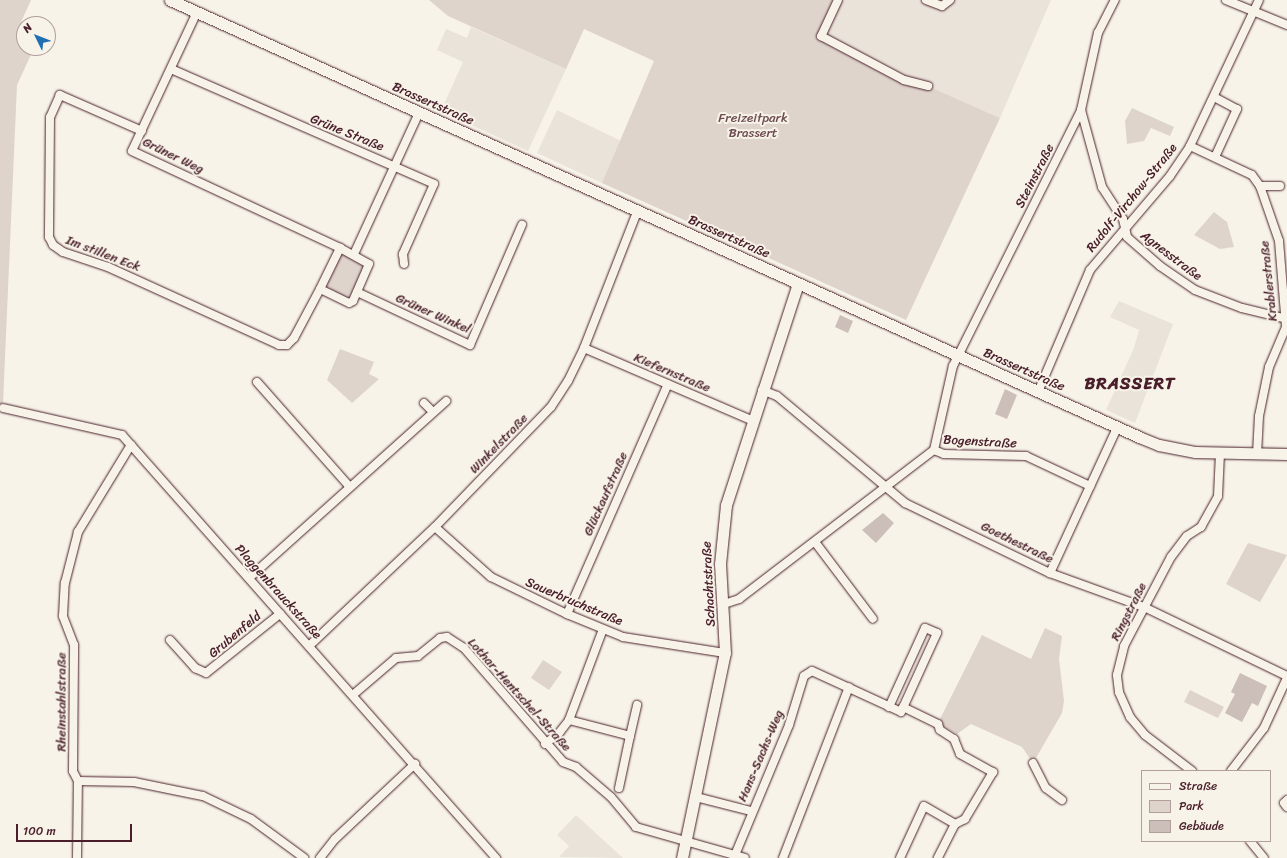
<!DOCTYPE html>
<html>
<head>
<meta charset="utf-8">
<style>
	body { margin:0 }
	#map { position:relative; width:1287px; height:858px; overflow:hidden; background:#f7f3e8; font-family:Sriracha,sans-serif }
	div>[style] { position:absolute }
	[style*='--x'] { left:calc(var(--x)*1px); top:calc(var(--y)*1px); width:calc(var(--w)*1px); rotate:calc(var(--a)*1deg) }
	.built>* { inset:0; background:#eae3da }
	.green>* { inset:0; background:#ded4cc }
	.building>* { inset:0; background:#ccbfb9 }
	.roads { filter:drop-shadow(0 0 1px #4a1f2b) drop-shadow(0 0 1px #4a1f2b) }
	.street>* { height:8px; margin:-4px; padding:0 4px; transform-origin:4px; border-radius:4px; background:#f7f3e8 }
	.secondary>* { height:11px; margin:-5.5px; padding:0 5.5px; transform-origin:5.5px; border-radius:5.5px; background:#f7f3e8 }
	span { translate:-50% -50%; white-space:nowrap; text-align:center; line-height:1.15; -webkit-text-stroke:4px #f7f3e8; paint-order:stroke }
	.street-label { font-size:13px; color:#4a1f2b }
	.park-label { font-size:13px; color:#6f4c53 }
	.district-label { font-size:17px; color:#4a1f2b; font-weight:700; letter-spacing:1px }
	.legend { position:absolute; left:1141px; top:770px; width:130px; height:72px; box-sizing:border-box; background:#f7f3e8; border:1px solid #b29e9c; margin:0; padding:5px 7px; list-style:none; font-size:12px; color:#4a1f2b }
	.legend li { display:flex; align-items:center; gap:8px; height:20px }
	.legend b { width:20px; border:1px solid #b29e9c }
	.north { position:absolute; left:16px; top:16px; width:40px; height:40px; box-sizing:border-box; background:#f7f3e8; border:1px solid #b29e9c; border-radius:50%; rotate:313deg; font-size:11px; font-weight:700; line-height:16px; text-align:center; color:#4a1f2b }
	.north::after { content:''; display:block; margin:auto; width:14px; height:18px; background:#1f6fb2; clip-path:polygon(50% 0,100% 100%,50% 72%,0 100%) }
	.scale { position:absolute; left:16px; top:824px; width:116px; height:18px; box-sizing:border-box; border:2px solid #4a1f2b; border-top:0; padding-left:5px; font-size:12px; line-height:14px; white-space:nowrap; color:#4a1f2b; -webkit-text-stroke:3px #f7f3e8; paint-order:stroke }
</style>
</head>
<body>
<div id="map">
	<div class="built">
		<div style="clip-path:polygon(833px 0,1051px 0,1000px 118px,928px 86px,904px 80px,821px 36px,838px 2px)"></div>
		<div style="clip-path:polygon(471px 27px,566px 69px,528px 151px,441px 111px,463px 62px,437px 50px,446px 29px,467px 38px)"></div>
		<div style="clip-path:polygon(557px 110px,621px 141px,602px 183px,537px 153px)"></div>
		<div style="clip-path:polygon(1119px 301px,1173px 324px,1135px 423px,1106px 410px,1134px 348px,1139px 330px,1110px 317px)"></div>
		<div style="clip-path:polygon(576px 815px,623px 858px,559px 857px,569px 846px,557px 835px)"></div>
	</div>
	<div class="green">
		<div style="clip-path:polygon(0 0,31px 0,21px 22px,25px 24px,24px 48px,34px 48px,17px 85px,3px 403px,0 406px)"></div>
		<div style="clip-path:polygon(429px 0,833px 0,838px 2px,821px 36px,904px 80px,928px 86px,1000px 118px,906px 320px,602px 183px,654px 61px,584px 29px,566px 69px,448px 16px)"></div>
		<div style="clip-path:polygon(1132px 108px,1174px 127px,1170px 136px,1151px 128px,1144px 141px,1127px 144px,1125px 121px)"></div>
		<div style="clip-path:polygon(1214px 212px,1227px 222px,1234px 247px,1220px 249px,1194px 235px)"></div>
		<div style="clip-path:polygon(344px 252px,366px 266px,348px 300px,325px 290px,324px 286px,339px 254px)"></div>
		<div style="clip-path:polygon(340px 349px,374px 362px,369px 374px,379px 379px,352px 403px,327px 380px)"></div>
		<div style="clip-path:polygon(1248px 543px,1287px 555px,1260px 602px,1226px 584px)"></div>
		<div style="clip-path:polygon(1045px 628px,1062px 636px,1059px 659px,1064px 701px,1062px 713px,1033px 763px,1022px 747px,971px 724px,957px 734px,938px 723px,982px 635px,1031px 659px)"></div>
		<div style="clip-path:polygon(543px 660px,562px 672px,549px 690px,531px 678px)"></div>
		<div style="clip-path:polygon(1190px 690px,1224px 707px,1218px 718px,1184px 702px)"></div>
	</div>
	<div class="building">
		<div style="clip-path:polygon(840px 315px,853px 321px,848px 333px,835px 327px)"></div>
		<div style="clip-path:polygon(1005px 389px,1017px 395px,1007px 419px,995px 414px)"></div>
		<div style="clip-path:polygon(883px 513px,894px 523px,876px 543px,862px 530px)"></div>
		<div style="clip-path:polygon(1240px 673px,1267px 686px,1258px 706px,1252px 703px,1242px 722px,1225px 713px,1235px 694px,1231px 692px)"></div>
	</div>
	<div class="roads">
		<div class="street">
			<div style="--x:838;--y:0;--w:40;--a:115"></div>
			<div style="--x:821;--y:36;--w:94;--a:27.9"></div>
			<div style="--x:904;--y:80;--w:25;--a:14"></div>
			<div style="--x:926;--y:0;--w:17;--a:21"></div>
			<div style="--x:942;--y:6;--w:10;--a:-37"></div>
			<div style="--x:1226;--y:0;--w:66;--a:22.3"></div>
			<div style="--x:197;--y:12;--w:153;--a:115.1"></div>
			<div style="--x:132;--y:151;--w:230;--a:25"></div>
			<div style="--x:171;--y:69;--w:287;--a:23.6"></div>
			<div style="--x:434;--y:184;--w:77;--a:113.9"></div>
			<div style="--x:403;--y:254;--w:10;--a:84"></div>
			<div style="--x:1214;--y:97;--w:26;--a:28"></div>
			<div style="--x:1237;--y:109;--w:53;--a:114.6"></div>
			<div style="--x:1081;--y:110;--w:80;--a:74.7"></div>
			<div style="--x:1102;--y:187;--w:38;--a:57"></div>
			<div style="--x:1123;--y:219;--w:18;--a:77"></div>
			<div style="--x:1127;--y:237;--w:44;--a:41.3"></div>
			<div style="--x:1160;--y:266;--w:42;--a:34.4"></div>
			<div style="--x:1195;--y:290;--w:50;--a:21"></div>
			<div style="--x:1242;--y:308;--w:46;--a:13.7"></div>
			<div style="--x:142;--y:131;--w:90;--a:-156.3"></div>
			<div style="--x:60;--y:95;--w:24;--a:114"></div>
			<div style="--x:50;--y:117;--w:120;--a:90.5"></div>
			<div style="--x:49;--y:237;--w:9;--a:63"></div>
			<div style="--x:53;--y:245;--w:12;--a:35"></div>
			<div style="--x:63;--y:252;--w:47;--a:18.4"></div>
			<div style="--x:108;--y:267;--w:188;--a:24.5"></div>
			<div style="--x:279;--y:345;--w:8;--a:0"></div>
			<div style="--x:287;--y:345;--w:10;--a:-45"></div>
			<div style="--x:294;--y:338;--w:55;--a:-62"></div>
			<div style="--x:1190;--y:146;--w:68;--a:25.1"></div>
			<div style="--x:1252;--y:175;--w:14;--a:54"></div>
			<div style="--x:1260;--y:186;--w:58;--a:70.9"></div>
			<div style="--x:1279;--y:241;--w:86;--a:85.3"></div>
			<div style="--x:1286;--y:327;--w:43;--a:113"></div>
			<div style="--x:1269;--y:367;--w:50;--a:101.5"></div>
			<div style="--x:1259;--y:416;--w:37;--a:93"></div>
			<div style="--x:1260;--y:186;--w:20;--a:0"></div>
			<div style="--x:340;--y:248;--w:33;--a:29"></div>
			<div style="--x:369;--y:264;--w:40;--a:113.4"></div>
			<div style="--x:353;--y:301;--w:4;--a:153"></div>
			<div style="--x:349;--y:303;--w:32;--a:-154"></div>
			<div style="--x:320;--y:289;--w:46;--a:-64"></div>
			<div style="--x:354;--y:254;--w:155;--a:-65.3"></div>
			<div style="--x:357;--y:292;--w:125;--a:25.1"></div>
			<div style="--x:470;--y:345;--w:131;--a:-66.6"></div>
			<div style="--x:584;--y:348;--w:182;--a:23.3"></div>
			<div style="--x:257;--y:382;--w:140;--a:48.5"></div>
			<div style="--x:762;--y:390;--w:16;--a:22"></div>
			<div style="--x:777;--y:396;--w:167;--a:39.9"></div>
			<div style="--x:905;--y:503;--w:161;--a:25.8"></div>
			<div style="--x:1050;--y:573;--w:100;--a:19.9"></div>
			<div style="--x:1144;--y:607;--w:159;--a:25.8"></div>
			<div style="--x:1038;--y:392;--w:133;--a:-66.9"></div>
			<div style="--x:1090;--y:270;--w:123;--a:-49.6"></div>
			<div style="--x:1170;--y:176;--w:36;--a:-56"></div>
			<div style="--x:1190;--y:146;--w:161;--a:-64.7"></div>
			<div style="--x:424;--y:403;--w:11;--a:45"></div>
			<div style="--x:3;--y:408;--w:122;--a:12.8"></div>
			<div style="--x:122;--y:435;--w:565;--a:48.52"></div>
			<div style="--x:934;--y:450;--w:11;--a:22"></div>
			<div style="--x:944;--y:454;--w:82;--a:1.4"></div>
			<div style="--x:1026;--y:456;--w:71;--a:25.1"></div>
			<div style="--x:435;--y:527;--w:75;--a:41.8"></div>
			<div style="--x:491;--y:577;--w:85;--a:26"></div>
			<div style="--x:567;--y:614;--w:61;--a:22.3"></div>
			<div style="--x:623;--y:637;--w:103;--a:8.9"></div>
			<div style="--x:815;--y:542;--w:96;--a:53"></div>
			<div style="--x:1050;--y:573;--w:160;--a:-65.2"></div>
			<div style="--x:249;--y:578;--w:265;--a:-41.9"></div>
			<div style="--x:724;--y:604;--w:16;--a:-18"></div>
			<div style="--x:739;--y:599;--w:245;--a:-37.4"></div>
			<div style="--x:934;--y:450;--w:86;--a:-77.3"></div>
			<div style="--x:953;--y:366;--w:286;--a:-63.4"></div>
			<div style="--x:1081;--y:110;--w:79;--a:-77.6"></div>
			<div style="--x:1098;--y:33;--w:37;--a:-63"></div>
			<div style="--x:567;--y:614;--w:251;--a:-66.3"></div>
			<div style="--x:170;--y:640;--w:38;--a:48"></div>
			<div style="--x:195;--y:668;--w:12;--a:24"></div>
			<div style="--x:206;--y:673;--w:95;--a:-38.6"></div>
			<div style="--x:309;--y:646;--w:173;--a:-43.4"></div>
			<div style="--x:435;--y:527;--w:167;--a:-46"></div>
			<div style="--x:551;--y:407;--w:31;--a:-57"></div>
			<div style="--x:568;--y:381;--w:37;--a:-64"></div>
			<div style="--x:584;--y:348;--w:146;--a:-68.7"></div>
			<div style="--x:354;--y:694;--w:55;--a:-40.6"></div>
			<div style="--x:396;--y:658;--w:22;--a:-5"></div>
			<div style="--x:418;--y:656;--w:28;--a:-39"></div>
			<div style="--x:440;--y:638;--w:7;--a:-8"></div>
			<div style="--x:447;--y:637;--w:20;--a:33"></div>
			<div style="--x:464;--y:648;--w:151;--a:49"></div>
			<div style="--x:563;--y:762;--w:14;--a:21"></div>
			<div style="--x:576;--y:767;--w:46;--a:40.6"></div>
			<div style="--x:611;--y:797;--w:39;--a:50"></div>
			<div style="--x:636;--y:827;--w:113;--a:15.9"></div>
			<div style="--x:903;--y:707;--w:39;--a:26"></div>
			<div style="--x:938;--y:724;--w:6;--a:72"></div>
			<div style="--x:940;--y:730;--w:17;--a:33"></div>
			<div style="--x:954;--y:739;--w:16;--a:68"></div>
			<div style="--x:960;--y:754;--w:38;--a:29"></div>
			<div style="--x:993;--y:772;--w:55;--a:120.8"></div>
			<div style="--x:965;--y:819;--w:11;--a:153"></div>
			<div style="--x:569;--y:720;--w:63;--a:14.7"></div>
			<div style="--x:630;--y:736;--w:32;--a:-77"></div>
			<div style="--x:545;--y:744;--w:18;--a:-38"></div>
			<div style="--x:559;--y:733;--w:16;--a:-52"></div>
			<div style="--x:569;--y:720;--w:97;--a:-69.5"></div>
			<div style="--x:1033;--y:763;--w:28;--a:63"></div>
			<div style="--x:1046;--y:788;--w:20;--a:37"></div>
			<div style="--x:1192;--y:771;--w:59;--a:-142.5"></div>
			<div style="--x:1145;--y:735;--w:23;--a:-130"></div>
			<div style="--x:1130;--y:717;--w:27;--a:-114"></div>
			<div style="--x:1119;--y:692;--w:17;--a:-97"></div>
			<div style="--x:1117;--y:675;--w:30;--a:-76"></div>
			<div style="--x:1124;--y:646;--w:101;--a:-62.2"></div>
			<div style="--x:1171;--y:557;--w:26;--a:-53"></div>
			<div style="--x:1187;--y:536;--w:17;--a:-33"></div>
			<div style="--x:1201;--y:527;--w:35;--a:-61"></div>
			<div style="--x:1218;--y:496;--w:43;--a:-87.3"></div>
			<div style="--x:1231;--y:771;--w:54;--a:-52.5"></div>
			<div style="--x:1264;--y:728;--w:55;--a:-65.3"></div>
			<div style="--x:78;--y:781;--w:56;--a:1"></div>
			<div style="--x:134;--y:782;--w:70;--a:11.5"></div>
			<div style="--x:203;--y:796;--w:53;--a:25.6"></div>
			<div style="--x:251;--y:819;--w:66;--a:36.3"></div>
			<div style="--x:619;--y:788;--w:53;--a:-78.1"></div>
			<div style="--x:696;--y:797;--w:57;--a:14.3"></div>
			<div style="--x:1287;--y:800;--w:4;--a:135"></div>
			<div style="--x:1284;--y:803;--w:5;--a:53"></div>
			<div style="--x:1250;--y:841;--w:22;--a:51"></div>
			<div style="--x:735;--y:855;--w:141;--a:-67.4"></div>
			<div style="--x:789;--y:725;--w:51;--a:-73"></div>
			<div style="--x:804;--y:676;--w:9;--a:-32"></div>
			<div style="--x:812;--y:671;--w:98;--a:24.7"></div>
			<div style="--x:901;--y:712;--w:87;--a:-65.5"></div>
			<div style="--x:937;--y:633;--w:13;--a:-157"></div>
			<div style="--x:925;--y:628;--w:87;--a:114.5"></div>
			<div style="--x:77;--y:858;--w:77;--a:-89.3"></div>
			<div style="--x:78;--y:781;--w:11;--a:-117"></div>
			<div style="--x:73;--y:771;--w:126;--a:-89.5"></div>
			<div style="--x:74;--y:645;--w:31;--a:-111"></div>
			<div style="--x:63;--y:616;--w:33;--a:-87"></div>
			<div style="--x:65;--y:583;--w:53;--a:-75.7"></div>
			<div style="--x:78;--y:532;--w:102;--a:-58.7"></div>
			<div style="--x:320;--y:858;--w:24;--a:-52"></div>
			<div style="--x:335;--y:839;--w:110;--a:-43.2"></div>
			<div style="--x:783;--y:858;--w:183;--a:-68.9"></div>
			<div style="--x:900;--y:858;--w:57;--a:-65.2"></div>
			<div style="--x:924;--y:806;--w:36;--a:30"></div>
			<div style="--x:955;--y:824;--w:38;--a:117"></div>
		</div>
		<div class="secondary">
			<div style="--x:170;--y:0;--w:1063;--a:24.27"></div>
			<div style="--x:1139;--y:437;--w:22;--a:22"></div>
			<div style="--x:1159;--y:445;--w:37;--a:11"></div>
			<div style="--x:1195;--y:452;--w:92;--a:1.2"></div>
			<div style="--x:682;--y:858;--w:209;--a:-78.2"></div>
			<div style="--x:725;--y:653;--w:89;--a:-93.2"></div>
			<div style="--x:720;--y:564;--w:59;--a:-84.2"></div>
			<div style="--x:726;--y:505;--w:233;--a:-72"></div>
		</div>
	</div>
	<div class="street-label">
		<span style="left:433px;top:104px;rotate:24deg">Brassertstraße</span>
		<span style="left:347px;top:133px;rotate:22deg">Grüne Straße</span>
		<span style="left:173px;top:156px;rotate:26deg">Grüner Weg</span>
		<span style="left:1035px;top:176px;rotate:-63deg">Steinstraße</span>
		<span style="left:1132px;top:198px;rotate:-51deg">Rudolf-Virchow-Straße</span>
		<span style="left:729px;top:237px;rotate:24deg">Brassertstraße</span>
		<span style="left:103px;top:254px;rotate:21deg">Im stillen Eck</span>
		<span style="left:1171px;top:256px;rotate:37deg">Agnesstraße</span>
		<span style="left:1269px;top:281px;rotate:-96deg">Krablerstraße</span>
		<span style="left:433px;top:314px;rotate:24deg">Grüner Winkel</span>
		<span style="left:1024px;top:370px;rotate:24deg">Brassertstraße</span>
		<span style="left:672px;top:373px;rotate:23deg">Kiefernstraße</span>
		<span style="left:980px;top:442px;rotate:3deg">Bogenstraße</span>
		<span style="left:499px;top:444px;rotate:-46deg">Winkelstraße</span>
		<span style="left:606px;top:494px;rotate:-66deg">Glückaufstraße</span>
		<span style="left:1017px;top:543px;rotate:26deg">Goethestraße</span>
		<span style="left:709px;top:584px;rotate:-93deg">Schachtstraße</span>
		<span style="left:278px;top:592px;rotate:48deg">Plaggenbrauckstraße</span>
		<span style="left:574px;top:602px;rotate:23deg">Sauerbruchstraße</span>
		<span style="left:1129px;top:612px;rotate:-63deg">Ringstraße</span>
		<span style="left:235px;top:635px;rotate:-40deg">Grubenfeld</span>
		<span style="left:519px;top:695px;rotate:48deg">Lothar-Hentschel-Straße</span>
		<span style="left:62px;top:702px;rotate:-90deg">Rheinstahlstraße</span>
		<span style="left:761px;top:756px;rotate:-67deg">Hans-Sachs-Weg</span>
	</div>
	<div class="park-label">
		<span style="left:753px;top:126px">Freizeitpark<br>Brassert</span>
	</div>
	<div class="district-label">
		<span style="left:1130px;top:384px">BRASSERT</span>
	</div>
	<ul class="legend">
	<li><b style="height:5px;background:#f7f3e8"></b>Straße</li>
	<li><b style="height:11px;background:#ded4cc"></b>Park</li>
	<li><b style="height:11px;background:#ccbfb9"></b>Gebäude</li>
	</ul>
	<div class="north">N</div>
	<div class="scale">100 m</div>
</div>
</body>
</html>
